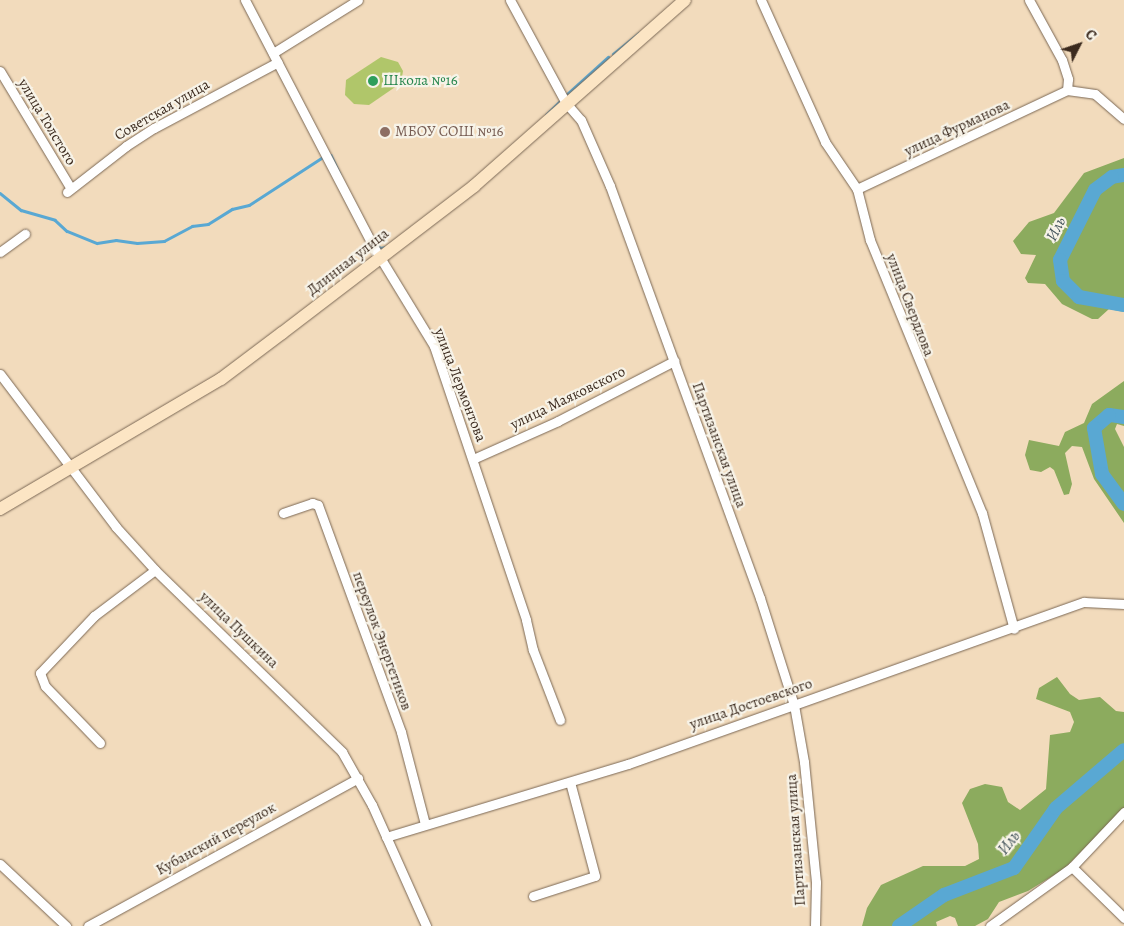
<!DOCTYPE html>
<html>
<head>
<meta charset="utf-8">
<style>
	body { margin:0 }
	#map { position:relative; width:1124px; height:926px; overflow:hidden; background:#f2dbbc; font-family:Alegreya,serif }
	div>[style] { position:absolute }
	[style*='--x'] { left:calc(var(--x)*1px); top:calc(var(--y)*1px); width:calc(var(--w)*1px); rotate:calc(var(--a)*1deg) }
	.green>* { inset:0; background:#b0c66a }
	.forest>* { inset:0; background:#8cab5e }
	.stream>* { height:2.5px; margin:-1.25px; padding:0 1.25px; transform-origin:1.25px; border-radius:1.25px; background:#59a8d3 }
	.river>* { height:14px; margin:-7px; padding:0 7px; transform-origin:7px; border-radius:7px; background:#59a8d3 }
	.roads { filter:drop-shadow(0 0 1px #7b6855) drop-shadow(0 0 1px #7b6855) }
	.minor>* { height:9px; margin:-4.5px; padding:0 4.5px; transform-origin:4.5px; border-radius:4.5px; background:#fff }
	.secondary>* { height:12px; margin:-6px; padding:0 6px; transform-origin:6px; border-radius:6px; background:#fce5c4 }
	.dots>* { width:14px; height:14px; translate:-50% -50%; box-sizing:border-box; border:2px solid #f7f3e8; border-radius:50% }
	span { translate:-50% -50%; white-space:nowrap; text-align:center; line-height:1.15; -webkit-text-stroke:4.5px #f7f3e8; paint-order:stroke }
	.leisure-label { font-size:15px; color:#27864d }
	.left { translate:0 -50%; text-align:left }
	.street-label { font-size:15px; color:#3b2a1e }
	.education-label { font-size:15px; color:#785e54 }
	.water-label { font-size:16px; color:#46565d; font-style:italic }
	.north { position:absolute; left:1054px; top:20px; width:50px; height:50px; -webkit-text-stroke:4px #f7f3e8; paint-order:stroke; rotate:49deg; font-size:14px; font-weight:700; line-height:20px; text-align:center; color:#3b2a1e }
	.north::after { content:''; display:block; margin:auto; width:18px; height:22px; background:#3b2a1e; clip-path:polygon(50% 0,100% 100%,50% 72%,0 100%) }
</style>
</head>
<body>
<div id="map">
	<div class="green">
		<div style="clip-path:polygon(381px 57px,398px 62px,403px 71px,401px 83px,369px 105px,354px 104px,345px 95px,346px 80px)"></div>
	</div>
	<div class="forest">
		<div style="clip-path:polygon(1124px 158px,1124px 312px,1109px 309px,1098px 319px,1092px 319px,1062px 304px,1045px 284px,1028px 283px,1025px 278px,1036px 255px,1021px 254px,1013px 241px,1029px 222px,1054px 213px,1084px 173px)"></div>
		<div style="clip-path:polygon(1124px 381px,1124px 426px,1117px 424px,1115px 429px,1124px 447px,1124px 523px,1094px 479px,1082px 447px,1072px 446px,1065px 453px,1072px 484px,1069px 494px,1064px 495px,1054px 470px,1050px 467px,1041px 472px,1030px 470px,1025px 455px,1029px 440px,1059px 446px,1065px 432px,1084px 423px,1092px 404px)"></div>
		<div style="clip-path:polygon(1057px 677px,1070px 694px,1079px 700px,1100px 697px,1116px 711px,1124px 712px,1124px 808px,1064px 869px,1028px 891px,999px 902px,988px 919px,975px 926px,958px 926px,955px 918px,950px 916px,936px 922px,937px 926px,862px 926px,867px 908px,881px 885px,923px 866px,965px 866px,979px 859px,978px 844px,962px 803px,970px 789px,985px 784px,1002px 787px,1008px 802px,1020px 810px,1046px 789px,1050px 735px,1070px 732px,1074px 722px,1070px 712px,1036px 699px,1039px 688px)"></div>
	</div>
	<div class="stream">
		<div style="--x:613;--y:54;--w:33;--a:-39"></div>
		<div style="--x:565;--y:96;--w:58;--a:-42.2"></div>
		<div style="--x:546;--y:115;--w:21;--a:-45"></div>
		<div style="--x:331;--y:155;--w:21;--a:65"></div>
		<div style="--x:0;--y:193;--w:27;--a:39"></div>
		<div style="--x:21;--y:210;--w:35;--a:16"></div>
		<div style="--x:55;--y:220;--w:16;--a:43"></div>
		<div style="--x:67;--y:231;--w:32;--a:22"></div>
		<div style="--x:97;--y:243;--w:19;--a:-9"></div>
		<div style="--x:116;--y:240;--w:21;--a:8"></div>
		<div style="--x:137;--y:243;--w:27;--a:-4"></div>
		<div style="--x:164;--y:241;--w:32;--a:-28"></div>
		<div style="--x:192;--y:226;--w:16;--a:-7"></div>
		<div style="--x:208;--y:224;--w:28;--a:-32"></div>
		<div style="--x:232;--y:209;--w:17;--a:-13"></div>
		<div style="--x:249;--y:205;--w:88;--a:-33"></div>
		<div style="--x:376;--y:243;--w:6;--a:51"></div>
		<div style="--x:380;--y:248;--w:6;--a:-9"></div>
	</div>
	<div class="river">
		<div style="--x:1124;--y:175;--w:12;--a:171"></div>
		<div style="--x:1112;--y:177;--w:21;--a:143"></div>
		<div style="--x:1095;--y:190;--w:78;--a:116.6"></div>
		<div style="--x:1060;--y:260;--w:21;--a:82"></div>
		<div style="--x:1063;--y:281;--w:23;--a:45"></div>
		<div style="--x:1079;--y:297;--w:46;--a:10.1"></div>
		<div style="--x:1124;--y:417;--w:15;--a:-172"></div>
		<div style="--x:1109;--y:415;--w:20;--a:139"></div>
		<div style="--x:1094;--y:428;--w:47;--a:80.1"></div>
		<div style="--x:1102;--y:474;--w:37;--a:54"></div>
		<div style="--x:899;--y:926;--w:55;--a:-34.6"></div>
		<div style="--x:944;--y:895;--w:75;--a:-21.1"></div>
		<div style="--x:1014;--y:868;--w:73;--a:-55"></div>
		<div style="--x:1056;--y:808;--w:89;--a:-40.5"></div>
	</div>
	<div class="roads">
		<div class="minor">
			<div style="--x:245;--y:0;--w:277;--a:62.5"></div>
			<div style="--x:373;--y:246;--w:117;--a:58.6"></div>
			<div style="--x:434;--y:346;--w:289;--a:71.4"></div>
			<div style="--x:526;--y:620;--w:31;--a:77"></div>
			<div style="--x:533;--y:650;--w:75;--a:68.9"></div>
			<div style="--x:510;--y:0;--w:117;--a:61.5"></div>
			<div style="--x:566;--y:103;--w:23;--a:49"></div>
			<div style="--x:581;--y:120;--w:72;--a:66.3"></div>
			<div style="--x:610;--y:186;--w:438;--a:70"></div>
			<div style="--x:760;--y:598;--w:112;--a:72.4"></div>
			<div style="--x:794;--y:705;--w:58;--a:80"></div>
			<div style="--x:804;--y:762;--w:121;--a:84.3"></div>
			<div style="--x:816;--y:882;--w:44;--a:91.3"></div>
			<div style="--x:761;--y:0;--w:156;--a:65.7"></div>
			<div style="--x:825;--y:142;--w:57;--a:55.8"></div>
			<div style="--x:857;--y:189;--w:53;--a:75.7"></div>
			<div style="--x:870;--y:240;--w:295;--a:67.7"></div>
			<div style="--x:982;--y:513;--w:120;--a:74.6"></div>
			<div style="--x:1029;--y:0;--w:68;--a:61.2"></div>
			<div style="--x:1062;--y:60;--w:20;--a:72"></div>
			<div style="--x:1068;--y:79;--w:11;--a:95"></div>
			<div style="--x:1067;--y:90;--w:28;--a:8"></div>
			<div style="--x:1095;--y:94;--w:38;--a:41"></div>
			<div style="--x:273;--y:53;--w:100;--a:-31.9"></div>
			<div style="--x:0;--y:71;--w:135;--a:58.9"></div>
			<div style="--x:857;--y:189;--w:232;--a:-25.2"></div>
			<div style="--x:67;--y:192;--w:75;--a:-37.9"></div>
			<div style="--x:126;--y:146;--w:33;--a:-33"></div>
			<div style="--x:154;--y:128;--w:140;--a:-28"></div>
			<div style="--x:0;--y:252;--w:31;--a:-36"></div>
			<div style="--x:0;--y:374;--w:192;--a:52.8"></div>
			<div style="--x:116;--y:527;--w:58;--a:47.8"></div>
			<div style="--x:155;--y:570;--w:261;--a:44.2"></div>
			<div style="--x:342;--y:752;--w:61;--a:60.5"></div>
			<div style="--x:372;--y:805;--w:133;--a:65.9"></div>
			<div style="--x:473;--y:459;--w:93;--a:-24.1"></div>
			<div style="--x:558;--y:421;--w:131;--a:-27.3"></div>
			<div style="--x:283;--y:513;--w:31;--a:-19"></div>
			<div style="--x:312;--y:503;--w:6;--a:18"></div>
			<div style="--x:318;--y:505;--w:242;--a:69.9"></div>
			<div style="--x:401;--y:732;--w:95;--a:75.4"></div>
			<div style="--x:100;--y:743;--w:79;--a:-134"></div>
			<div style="--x:45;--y:686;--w:14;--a:-111"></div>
			<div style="--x:40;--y:673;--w:79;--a:-46.5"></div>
			<div style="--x:94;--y:616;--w:76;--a:-37"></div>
			<div style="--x:386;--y:837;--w:253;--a:-16.8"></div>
			<div style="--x:628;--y:764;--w:484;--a:-19.6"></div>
			<div style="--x:1084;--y:602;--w:40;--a:2.9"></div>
			<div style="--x:0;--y:864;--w:91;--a:43.2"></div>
			<div style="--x:1072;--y:867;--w:73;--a:44.4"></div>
			<div style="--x:533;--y:896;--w:65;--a:-17.9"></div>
			<div style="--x:595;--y:876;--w:97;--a:-104.9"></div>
			<div style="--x:88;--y:926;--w:308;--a:-28.7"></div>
			<div style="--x:990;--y:926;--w:101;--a:-35.7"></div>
			<div style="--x:1072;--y:867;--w:76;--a:-46.6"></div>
		</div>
		<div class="secondary">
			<div style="--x:0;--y:509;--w:256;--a:-30.5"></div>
			<div style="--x:221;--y:379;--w:76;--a:-37"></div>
			<div style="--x:282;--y:333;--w:242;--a:-37.4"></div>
			<div style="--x:474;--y:186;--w:281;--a:-41.4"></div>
		</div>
	</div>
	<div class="dots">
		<div style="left:373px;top:81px;background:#2e9e5b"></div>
		<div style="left:385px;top:132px;background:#8d6e63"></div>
	</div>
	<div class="leisure-label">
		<span class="left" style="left:383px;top:81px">Школа №16</span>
	</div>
	<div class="street-label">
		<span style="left:162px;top:110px;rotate:-30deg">Советская улица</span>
		<span style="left:47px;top:122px;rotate:59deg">улица Толстого</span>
		<span style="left:957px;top:128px;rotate:-25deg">улица Фурманова</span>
		<span style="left:348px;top:262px;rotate:-38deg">Длинная улица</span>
		<span style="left:910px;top:305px;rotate:69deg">улица Свердлова</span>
		<span style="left:460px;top:385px;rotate:69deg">улица Лермонтова</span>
		<span style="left:568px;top:398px;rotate:-26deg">улица Маяковского</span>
		<span style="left:719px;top:445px;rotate:70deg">Партизанская улица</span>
		<span style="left:239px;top:630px;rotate:44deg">улица Пушкина</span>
		<span style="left:382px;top:641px;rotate:70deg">переулок Энергетиков</span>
		<span style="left:751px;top:704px;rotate:-19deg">улица Достоевского</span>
		<span style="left:216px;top:839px;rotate:-29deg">Кубанский переулок</span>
		<span style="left:796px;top:840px;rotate:-94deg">Партизанская улица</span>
	</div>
	<div class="education-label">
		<span class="left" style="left:395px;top:132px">МБОУ СОШ №16</span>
	</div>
	<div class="water-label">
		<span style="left:1056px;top:229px;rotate:-63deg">Иль</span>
		<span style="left:1009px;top:843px;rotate:-52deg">Иль</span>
	</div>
	<div class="north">С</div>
</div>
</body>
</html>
